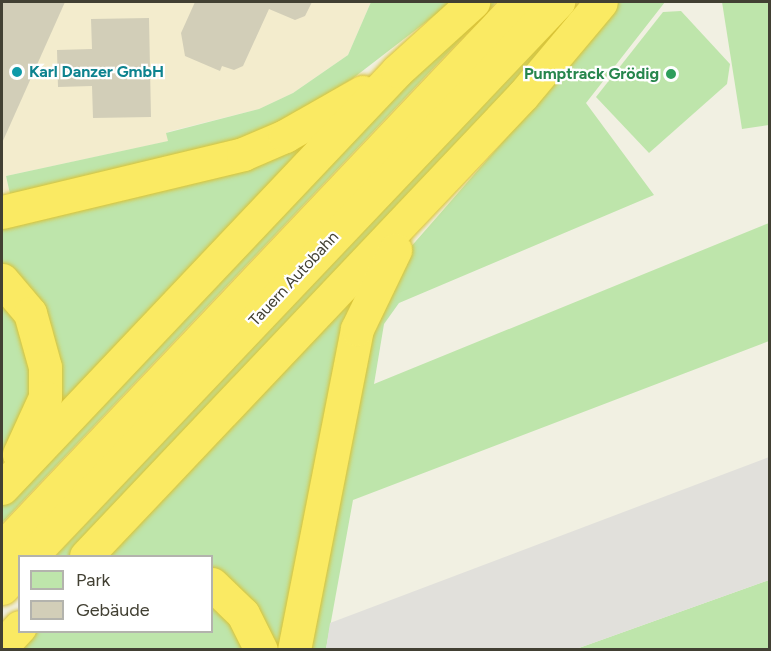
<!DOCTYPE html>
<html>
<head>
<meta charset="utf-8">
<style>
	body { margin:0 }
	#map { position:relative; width:771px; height:651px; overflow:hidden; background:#f1f0e2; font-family:Figtree,sans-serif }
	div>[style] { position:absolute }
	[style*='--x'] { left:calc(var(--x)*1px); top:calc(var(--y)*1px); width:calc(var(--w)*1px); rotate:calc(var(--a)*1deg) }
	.commercial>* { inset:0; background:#f3eccd }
	.green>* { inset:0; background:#bee5ab }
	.parking>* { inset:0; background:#e1e0db }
	.building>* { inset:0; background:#d2ceb8 }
	.roads { filter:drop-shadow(0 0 2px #d9c234) drop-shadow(0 0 2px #d9c234) }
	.motorway>* { height:33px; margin:-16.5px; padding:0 16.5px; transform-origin:16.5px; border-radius:16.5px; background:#faea63 }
	.dots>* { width:16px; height:16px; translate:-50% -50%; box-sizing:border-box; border:3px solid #fff; border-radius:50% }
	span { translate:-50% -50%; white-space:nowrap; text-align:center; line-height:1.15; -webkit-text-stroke:4.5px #fff; paint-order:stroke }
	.culture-label { font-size:16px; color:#0d838f; font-weight:700 }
	.left { translate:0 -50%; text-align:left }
	.leisure-label { font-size:16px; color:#27864d; font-weight:700 }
	.right { translate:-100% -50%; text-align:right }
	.street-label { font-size:16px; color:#424033 }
	.frame { position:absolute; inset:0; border:3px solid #424033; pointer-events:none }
	.legend { position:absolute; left:18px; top:555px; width:195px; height:78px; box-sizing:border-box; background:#fff; border:2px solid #b3b3ad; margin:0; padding:8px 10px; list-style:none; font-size:18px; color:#424033 }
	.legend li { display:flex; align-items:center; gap:12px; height:30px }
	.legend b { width:30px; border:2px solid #b3b3ad }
</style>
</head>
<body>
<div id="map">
	<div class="commercial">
		<div style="clip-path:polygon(2px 2px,371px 2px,348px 55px,293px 93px,259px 109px,167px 132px,169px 141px,6px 176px,10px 194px,2px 190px)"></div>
	</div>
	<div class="green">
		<div style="clip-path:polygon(371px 2px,452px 2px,352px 79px,271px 128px,222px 145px,10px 194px,6px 176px,168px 141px,166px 133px,259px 109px,293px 93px,348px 55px)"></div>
		<div style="clip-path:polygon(484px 2px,496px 2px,2px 523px,2px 497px)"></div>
		<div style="clip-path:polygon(615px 2px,665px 2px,586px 103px,654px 195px,399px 303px,384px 324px,374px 384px,769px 223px,769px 341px,353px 500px,326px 649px,311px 650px,373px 321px,402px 257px,570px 65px)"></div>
		<div style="clip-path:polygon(722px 2px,769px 2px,769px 125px,742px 129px)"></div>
		<div style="clip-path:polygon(681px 11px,730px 64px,727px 84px,649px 153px,596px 97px,663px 12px)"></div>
		<div style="clip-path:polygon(557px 27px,566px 36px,77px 556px,55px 556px)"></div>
		<div style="clip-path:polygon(348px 107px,54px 420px,58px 369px,52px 328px,34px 292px,2px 264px,2px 224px)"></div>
		<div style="clip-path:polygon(352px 292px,357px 294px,283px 649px,271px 649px,212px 575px,212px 556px,100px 556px)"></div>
		<div style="clip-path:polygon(2px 293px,13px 305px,37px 383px,22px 427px,2px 464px)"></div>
		<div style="clip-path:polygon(769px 580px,769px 649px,576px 649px)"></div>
		<div style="clip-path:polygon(212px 598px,227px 609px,246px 650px,18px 650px,35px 632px,212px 632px)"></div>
	</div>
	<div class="parking">
		<div style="clip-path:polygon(769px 457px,769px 580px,576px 649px,326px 649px,330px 623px)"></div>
	</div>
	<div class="building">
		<div style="clip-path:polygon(2px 2px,65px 2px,2px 143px)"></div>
		<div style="clip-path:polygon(195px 2px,312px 2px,305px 16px,295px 20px,269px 9px,243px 66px,234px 70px,222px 66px,220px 71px,185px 56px,181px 33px)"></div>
		<div style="clip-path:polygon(149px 18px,151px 117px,93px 118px,92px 86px,58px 87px,57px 50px,92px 49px,91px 19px)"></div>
	</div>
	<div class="roads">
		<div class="motorway">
			<div style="--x:2;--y:212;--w:248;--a:-13.5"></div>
			<div style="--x:243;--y:154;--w:46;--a:-23.2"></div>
			<div style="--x:285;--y:136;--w:89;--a:-29.7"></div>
			<div style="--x:2;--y:280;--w:43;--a:49.7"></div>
			<div style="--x:30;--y:313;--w:56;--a:74.5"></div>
			<div style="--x:45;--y:367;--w:30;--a:90"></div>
			<div style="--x:45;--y:397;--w:63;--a:114.5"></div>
			<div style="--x:2;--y:488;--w:574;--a:-46.55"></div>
			<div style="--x:397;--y:71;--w:103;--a:-42.2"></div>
			<div style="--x:2;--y:548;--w:753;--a:-46.51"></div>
			<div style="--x:31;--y:556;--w:765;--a:-46.43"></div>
			<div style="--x:86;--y:556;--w:635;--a:-46.53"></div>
			<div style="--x:523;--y:95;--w:121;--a:-50"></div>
			<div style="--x:212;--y:584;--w:43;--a:44.1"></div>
			<div style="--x:243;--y:614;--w:40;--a:63.4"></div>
			<div style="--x:2;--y:588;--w:26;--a:-47"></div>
			<div style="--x:2;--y:646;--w:26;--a:-47"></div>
			<div style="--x:294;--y:650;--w:327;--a:-78.9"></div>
			<div style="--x:357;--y:329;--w:88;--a:-64.3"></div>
		</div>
	</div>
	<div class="dots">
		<div style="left:17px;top:72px;background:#0f9aa8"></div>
		<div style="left:671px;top:74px;background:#2e9e5b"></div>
	</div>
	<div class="culture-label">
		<span class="left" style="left:29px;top:72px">Karl Danzer GmbH</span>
	</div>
	<div class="leisure-label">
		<span class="right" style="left:659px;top:74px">Pumptrack Grödig</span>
	</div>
	<div class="street-label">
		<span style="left:294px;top:279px;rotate:-47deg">Tauern Autobahn</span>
	</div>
	<div class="frame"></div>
	<ul class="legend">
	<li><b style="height:16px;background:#bee5ab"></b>Park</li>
	<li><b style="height:16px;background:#d2ceb8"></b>Gebäude</li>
	</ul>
</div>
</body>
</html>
